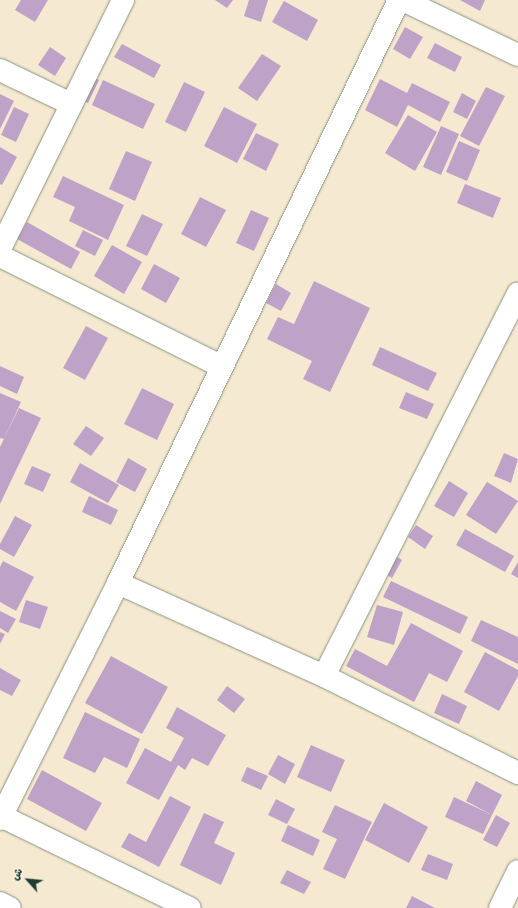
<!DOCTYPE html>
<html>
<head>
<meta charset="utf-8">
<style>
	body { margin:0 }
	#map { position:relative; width:518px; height:908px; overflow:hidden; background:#f6e9d1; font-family:Sriracha,"Playpen Sans Arabic",sans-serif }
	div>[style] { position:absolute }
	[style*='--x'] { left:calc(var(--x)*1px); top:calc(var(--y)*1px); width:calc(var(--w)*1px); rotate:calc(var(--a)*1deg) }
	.building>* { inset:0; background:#bfa2c7 }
	.roads { filter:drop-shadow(0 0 1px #8a9382) drop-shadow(0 0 1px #8a9382) }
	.street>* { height:22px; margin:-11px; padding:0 11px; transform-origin:11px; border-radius:11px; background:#fff }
	.secondary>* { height:22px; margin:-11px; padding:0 11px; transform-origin:11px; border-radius:11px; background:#fff }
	span { translate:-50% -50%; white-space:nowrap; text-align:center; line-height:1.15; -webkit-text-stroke:3px #fcf5e5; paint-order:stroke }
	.north { position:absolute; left:8px; top:860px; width:40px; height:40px; -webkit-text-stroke:3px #fcf5e5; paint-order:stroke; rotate:297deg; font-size:11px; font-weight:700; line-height:16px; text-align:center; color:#1f3d34 }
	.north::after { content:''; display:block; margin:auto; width:14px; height:18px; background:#1f3d34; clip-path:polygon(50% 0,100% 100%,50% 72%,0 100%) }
</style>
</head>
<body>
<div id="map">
	<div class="building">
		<div style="clip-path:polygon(21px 0,48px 0,35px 22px,15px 10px)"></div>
		<div style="clip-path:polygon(215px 0,233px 0,227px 8px)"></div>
		<div style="clip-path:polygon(249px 0,268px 0,261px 22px,244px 16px)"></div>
		<div style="clip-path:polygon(460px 0,485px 0,480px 11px)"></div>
		<div style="clip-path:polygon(284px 1px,318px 20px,307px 41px,272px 22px)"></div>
		<div style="clip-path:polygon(405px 27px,423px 37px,410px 59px,393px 49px)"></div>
		<div style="clip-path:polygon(435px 43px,462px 57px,455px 72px,427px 58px)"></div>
		<div style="clip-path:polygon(122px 44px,161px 65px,154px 78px,114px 57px)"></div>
		<div style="clip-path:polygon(50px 47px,66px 58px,55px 76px,38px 65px)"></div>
		<div style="clip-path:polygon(262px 54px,281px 66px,257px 101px,238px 88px)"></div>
		<div style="clip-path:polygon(85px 73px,99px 80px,88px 103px,74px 97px)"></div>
		<div style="clip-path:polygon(380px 79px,407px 93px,412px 83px,450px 102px,440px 122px,408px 105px,397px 127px,365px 110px)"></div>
		<div style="clip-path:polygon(103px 80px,155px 104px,143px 129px,92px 105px)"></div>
		<div style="clip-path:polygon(184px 82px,205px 92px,186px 132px,165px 122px)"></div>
		<div style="clip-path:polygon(486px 87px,505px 96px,479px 146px,460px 136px)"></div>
		<div style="clip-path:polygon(462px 93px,476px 101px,467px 119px,453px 112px)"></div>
		<div style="clip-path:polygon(0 94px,14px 101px,0 129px)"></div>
		<div style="clip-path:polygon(14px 107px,29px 114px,16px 142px,1px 135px)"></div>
		<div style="clip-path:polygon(224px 107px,257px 124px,237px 163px,204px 146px)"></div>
		<div style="clip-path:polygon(408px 115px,437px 132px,415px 171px,385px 153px)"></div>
		<div style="clip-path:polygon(441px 126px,459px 134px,441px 175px,423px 167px)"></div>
		<div style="clip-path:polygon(256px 133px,279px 144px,266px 171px,243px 159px)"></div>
		<div style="clip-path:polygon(459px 141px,480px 150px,467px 181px,446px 172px)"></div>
		<div style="clip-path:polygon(0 147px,17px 157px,2px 185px,0 184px)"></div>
		<div style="clip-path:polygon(126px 151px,152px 162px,135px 201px,109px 189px)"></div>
		<div style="clip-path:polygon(63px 176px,124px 205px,108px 240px,69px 221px,75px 207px,53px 197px)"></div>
		<div style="clip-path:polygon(465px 184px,501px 198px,493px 218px,457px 203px)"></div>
		<div style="clip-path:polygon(200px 197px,226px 210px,206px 247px,181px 234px)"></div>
		<div style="clip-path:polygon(251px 210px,269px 218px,254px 251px,236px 243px)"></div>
		<div style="clip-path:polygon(142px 214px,163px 224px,147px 256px,126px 246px)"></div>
		<div style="clip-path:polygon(27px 222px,80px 252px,71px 269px,17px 239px)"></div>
		<div style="clip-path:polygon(83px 230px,103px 240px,95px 256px,75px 246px)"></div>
		<div style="clip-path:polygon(112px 245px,142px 262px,124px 294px,94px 276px)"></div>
		<div style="clip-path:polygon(154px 264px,180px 278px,166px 303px,141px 289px)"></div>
		<div style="clip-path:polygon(314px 281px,370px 308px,330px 392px,303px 379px,312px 361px,267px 339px,278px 317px,294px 324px)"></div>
		<div style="clip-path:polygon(276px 284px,291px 293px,281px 311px,266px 303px)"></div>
		<div style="clip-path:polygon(86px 326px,108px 338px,85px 380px,63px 368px)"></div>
		<div style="clip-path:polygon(380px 347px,437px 373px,428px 391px,372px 365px)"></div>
		<div style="clip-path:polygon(0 366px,24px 377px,17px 394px,0 386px)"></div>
		<div style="clip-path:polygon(142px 388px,174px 404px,157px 440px,124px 424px)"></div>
		<div style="clip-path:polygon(406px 392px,434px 404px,427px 419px,399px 408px)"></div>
		<div style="clip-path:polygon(0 393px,21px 402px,4px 439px,0 438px)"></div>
		<div style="clip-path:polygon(19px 408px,41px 418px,0 504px,0 447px)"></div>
		<div style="clip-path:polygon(86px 426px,104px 438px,91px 456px,73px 444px)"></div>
		<div style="clip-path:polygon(504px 453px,518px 459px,511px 483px,494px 476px)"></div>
		<div style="clip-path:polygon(128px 458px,147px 469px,135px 492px,116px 482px)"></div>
		<div style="clip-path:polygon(80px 463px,119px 485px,108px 503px,70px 482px)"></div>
		<div style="clip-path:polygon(32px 466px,51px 474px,43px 492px,24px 484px)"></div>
		<div style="clip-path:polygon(449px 481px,468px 493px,454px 517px,434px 506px)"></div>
		<div style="clip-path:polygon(487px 482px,518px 501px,496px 534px,466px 515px)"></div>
		<div style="clip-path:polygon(89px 496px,118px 510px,111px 525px,82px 512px)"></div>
		<div style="clip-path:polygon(15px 516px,32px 525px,14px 557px,0 549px,0 544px)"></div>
		<div style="clip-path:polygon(416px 525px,433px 536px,425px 549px,408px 537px)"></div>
		<div style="clip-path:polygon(465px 529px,514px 556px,505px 572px,456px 545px)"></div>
		<div style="clip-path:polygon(385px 549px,402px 560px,392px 578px,374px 567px)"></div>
		<div style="clip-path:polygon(3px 561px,34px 577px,16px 611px,0 602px,0 567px)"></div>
		<div style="clip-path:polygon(518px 562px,518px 578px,511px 574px)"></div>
		<div style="clip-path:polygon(391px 581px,468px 617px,460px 634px,383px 597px)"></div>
		<div style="clip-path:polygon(26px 600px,48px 607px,40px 629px,19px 622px)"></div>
		<div style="clip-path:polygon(377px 605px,403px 612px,394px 645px,367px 637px)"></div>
		<div style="clip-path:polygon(0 611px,16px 619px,8px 633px,0 628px)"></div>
		<div style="clip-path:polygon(481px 620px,518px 637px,518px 664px,471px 641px)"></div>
		<div style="clip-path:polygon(411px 623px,463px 651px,447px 682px,429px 673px,414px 702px,346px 666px,355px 649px,387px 666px)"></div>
		<div style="clip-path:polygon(0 632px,5px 634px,0 644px)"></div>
		<div style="clip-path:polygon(485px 652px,518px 670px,518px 676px,499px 711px,464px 692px)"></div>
		<div style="clip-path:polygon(111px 656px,168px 687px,142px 734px,85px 703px)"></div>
		<div style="clip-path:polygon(0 668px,21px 680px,12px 696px,0 690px)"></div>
		<div style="clip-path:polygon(227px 686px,245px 699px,234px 713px,217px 700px)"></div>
		<div style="clip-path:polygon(442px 694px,467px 706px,459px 724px,434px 713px)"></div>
		<div style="clip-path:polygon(177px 707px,226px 735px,208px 766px,192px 758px,185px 770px,178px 765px,159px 800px,126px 783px,145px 748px,171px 762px,184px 738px,166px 728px)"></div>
		<div style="clip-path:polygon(85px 712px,140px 739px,127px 768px,104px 757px,95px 773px,63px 758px)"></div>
		<div style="clip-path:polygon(311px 745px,345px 760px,331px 792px,297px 777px)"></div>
		<div style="clip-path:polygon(278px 755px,295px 764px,285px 784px,268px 774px)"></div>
		<div style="clip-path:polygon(247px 767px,268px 776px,261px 790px,241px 781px)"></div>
		<div style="clip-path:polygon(42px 770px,102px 803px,86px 831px,27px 799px)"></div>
		<div style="clip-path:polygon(476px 781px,502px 795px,492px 815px,466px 801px)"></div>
		<div style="clip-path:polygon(170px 796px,191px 807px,159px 867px,121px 847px,129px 833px,146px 842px)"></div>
		<div style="clip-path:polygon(454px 797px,492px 815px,483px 834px,445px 817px)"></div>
		<div style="clip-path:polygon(276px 799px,295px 809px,287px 824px,268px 815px)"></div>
		<div style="clip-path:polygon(384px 803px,428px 827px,409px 863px,365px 840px)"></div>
		<div style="clip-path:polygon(335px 805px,372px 822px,345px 879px,323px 869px,337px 839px,322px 832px)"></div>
		<div style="clip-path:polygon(204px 813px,224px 822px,214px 843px,235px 853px,221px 885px,180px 865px)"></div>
		<div style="clip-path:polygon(496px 815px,510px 823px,497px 847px,483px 840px)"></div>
		<div style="clip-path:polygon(288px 825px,320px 840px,313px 856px,281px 841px)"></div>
		<div style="clip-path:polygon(428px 854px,453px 864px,447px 880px,421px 870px)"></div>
		<div style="clip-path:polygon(287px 870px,311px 882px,304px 894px,280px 883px)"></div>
		<div style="clip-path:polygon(412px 896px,435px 908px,406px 908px)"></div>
	</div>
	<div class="roads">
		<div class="street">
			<div style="--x:403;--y:0;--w:127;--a:25.6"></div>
			<div style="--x:0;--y:70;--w:79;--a:25.6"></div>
			<div style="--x:0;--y:249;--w:278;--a:-63.7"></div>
			<div style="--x:0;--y:256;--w:247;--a:26.5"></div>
			<div style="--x:118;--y:583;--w:226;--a:24.3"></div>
			<div style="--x:324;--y:676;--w:217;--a:26.6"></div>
			<div style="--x:324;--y:676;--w:429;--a:-63.1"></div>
			<div style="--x:1;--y:816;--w:210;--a:26"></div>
			<div style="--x:0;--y:819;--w:264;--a:-63.4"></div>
			<div style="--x:118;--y:583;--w:647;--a:-64.27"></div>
			<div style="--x:500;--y:908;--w:41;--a:-64.1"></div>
		</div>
		<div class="secondary">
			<div style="--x:0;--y:903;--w:11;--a:27"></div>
		</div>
	</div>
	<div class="north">ش</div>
</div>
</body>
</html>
